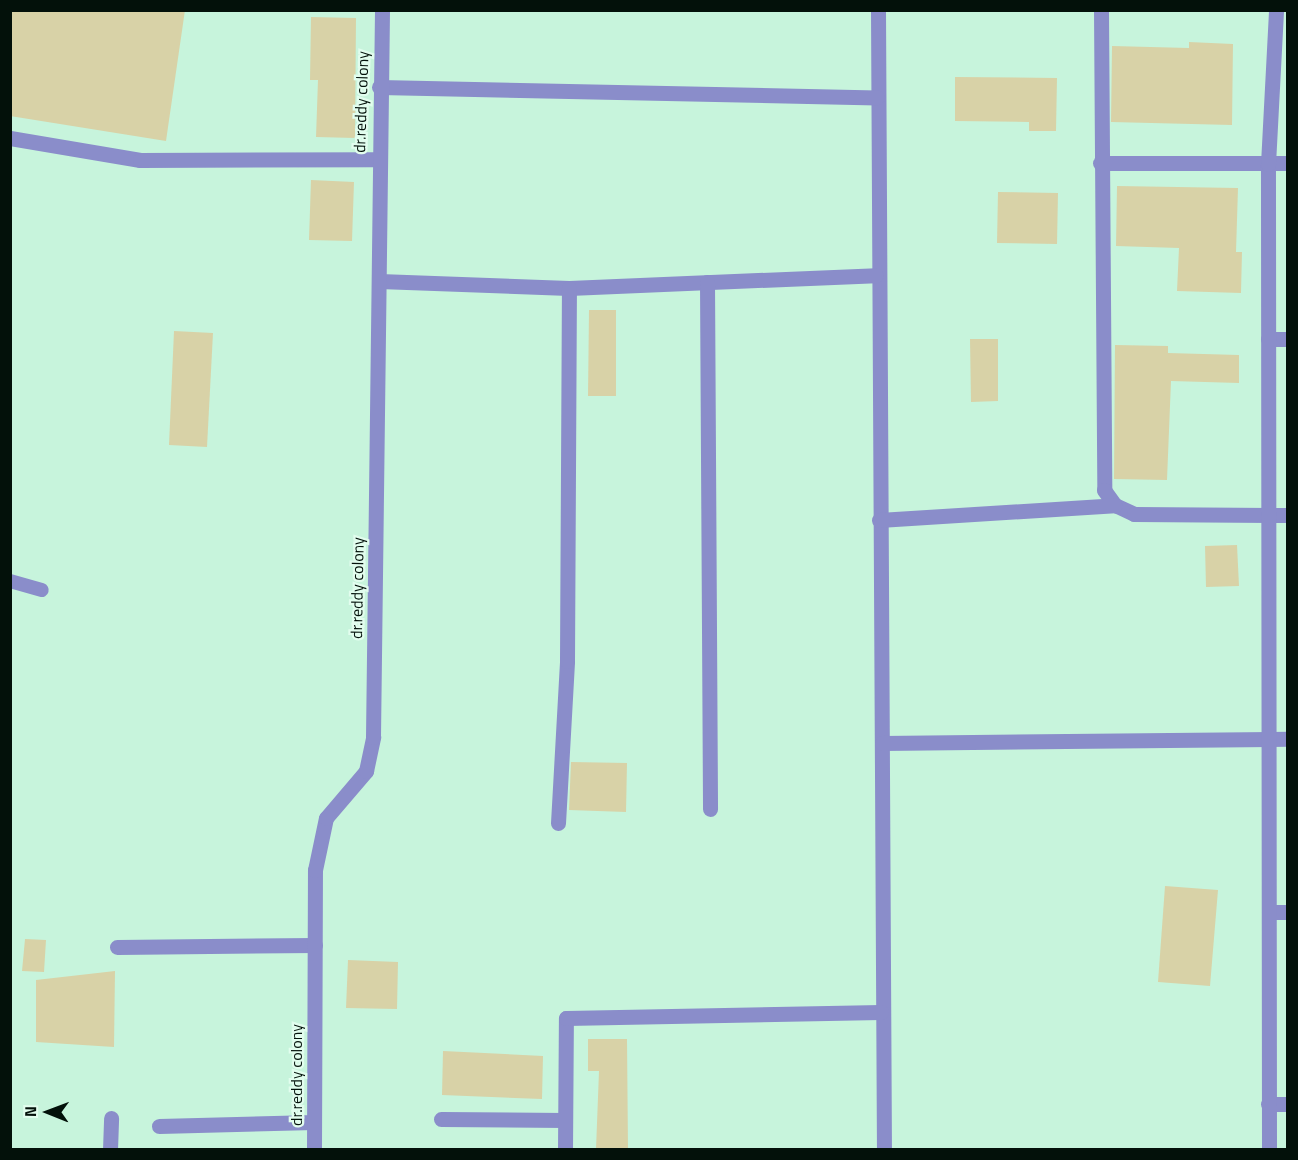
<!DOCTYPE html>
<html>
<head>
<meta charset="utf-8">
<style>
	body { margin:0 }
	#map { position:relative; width:1298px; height:1160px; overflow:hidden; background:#c7f4dc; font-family:"Titillium Web",sans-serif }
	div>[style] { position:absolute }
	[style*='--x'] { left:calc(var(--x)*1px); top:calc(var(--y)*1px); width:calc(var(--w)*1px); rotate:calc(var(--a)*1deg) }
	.building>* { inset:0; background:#d8d2a7 }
	.lane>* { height:14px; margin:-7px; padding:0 7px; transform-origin:7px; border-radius:7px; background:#8a8dca }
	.street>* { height:15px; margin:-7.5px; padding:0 7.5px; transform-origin:7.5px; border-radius:7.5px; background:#8a8dca }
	span { translate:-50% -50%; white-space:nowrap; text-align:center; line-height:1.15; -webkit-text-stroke:4.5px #e2fdee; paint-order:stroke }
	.street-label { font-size:16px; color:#03110a }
	.frame { position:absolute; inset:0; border:12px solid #03110a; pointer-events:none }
	.north { position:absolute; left:18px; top:1082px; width:60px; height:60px; -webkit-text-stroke:4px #e2fdee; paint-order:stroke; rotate:271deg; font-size:16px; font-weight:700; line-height:24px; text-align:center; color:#03110a }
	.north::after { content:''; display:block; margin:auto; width:21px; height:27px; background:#03110a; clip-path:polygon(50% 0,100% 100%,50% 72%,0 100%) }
</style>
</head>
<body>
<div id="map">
	<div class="building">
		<div style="clip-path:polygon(10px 10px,185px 10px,166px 141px,10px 116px)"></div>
		<div style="clip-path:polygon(311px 17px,356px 18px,355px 138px,316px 137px,318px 80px,310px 80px)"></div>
		<div style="clip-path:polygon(1189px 42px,1233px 44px,1232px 125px,1111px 122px,1112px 46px,1189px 48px)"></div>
		<div style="clip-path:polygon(955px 77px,1057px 78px,1056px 131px,1029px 131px,1029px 122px,955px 121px)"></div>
		<div style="clip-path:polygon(311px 180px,354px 182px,352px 241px,309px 240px)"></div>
		<div style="clip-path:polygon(1117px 186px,1238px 188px,1236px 252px,1242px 252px,1241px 293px,1177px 291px,1179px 248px,1116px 246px)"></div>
		<div style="clip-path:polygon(998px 192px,1058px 193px,1057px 244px,997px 243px)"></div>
		<div style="clip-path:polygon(589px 310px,616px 310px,616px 396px,588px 396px)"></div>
		<div style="clip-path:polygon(174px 331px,213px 333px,207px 447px,169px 445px)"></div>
		<div style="clip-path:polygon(970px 339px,998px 339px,998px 401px,971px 402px)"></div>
		<div style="clip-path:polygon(1115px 345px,1168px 346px,1168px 353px,1239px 355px,1239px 383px,1171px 381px,1167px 480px,1114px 479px)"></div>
		<div style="clip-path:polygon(1237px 545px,1239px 586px,1206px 587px,1205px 546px)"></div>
		<div style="clip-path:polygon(571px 762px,627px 763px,626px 812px,569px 810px)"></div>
		<div style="clip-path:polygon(1165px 886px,1218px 890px,1210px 986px,1158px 982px)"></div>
		<div style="clip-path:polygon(25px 939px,46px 940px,44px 972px,22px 971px)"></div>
		<div style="clip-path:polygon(348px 960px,398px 962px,397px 1009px,346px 1008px)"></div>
		<div style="clip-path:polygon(115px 971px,114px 1047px,36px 1042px,36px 980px)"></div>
		<div style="clip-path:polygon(588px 1039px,627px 1039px,628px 1149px,596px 1149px,599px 1071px,588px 1071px)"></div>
		<div style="clip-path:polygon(443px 1051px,543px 1056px,542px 1099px,442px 1095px)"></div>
	</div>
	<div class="lane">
		<div style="--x:10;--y:581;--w:33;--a:16"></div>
	</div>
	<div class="street">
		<div style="--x:878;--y:10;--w:1140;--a:89.7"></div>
		<div style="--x:1101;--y:10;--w:480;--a:89.6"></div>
		<div style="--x:1104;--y:490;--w:19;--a:54"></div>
		<div style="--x:1115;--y:505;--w:21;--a:25"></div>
		<div style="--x:1134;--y:514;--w:154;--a:0.4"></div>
		<div style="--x:379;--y:87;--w:498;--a:1.2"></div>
		<div style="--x:10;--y:138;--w:132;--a:9.6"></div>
		<div style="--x:140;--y:160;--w:237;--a:-0.2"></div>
		<div style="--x:1100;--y:163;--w:188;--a:0"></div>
		<div style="--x:379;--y:281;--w:190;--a:2.1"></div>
		<div style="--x:569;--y:288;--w:307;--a:-2.4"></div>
		<div style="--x:707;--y:282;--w:527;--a:89.67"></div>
		<div style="--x:1268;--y:339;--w:20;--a:0"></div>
		<div style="--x:879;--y:520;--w:236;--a:-3.6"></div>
		<div style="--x:882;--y:743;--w:406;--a:-0.6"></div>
		<div style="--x:558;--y:823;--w:162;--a:-86.8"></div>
		<div style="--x:567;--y:661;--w:373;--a:-89.7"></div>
		<div style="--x:1269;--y:912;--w:19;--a:0"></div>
		<div style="--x:117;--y:947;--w:198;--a:-0.6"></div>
		<div style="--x:1268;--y:1104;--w:20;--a:0"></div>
		<div style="--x:441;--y:1119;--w:124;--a:0.5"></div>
		<div style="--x:159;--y:1126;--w:155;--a:-1.5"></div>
		<div style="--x:110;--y:1150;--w:32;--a:-88"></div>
		<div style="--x:314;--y:1150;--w:280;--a:-89.8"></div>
		<div style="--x:315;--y:870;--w:53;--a:-78.1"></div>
		<div style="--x:326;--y:818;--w:62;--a:-49.6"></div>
		<div style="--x:366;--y:771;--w:35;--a:-78"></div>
		<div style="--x:373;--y:737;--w:727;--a:-89.29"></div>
		<div style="--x:565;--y:1150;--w:132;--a:-89.6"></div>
		<div style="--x:566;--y:1018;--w:315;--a:-1.1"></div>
		<div style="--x:1269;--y:1150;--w:986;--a:-90.06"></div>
		<div style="--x:1268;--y:164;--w:154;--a:-87"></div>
	</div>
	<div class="street-label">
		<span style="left:361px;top:102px;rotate:-88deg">dr.reddy colony</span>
		<span style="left:357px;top:588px;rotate:-89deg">dr.reddy colony</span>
		<span style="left:296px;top:1075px;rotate:-90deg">dr.reddy colony</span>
	</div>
	<div class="frame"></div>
	<div class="north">N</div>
</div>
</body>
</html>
